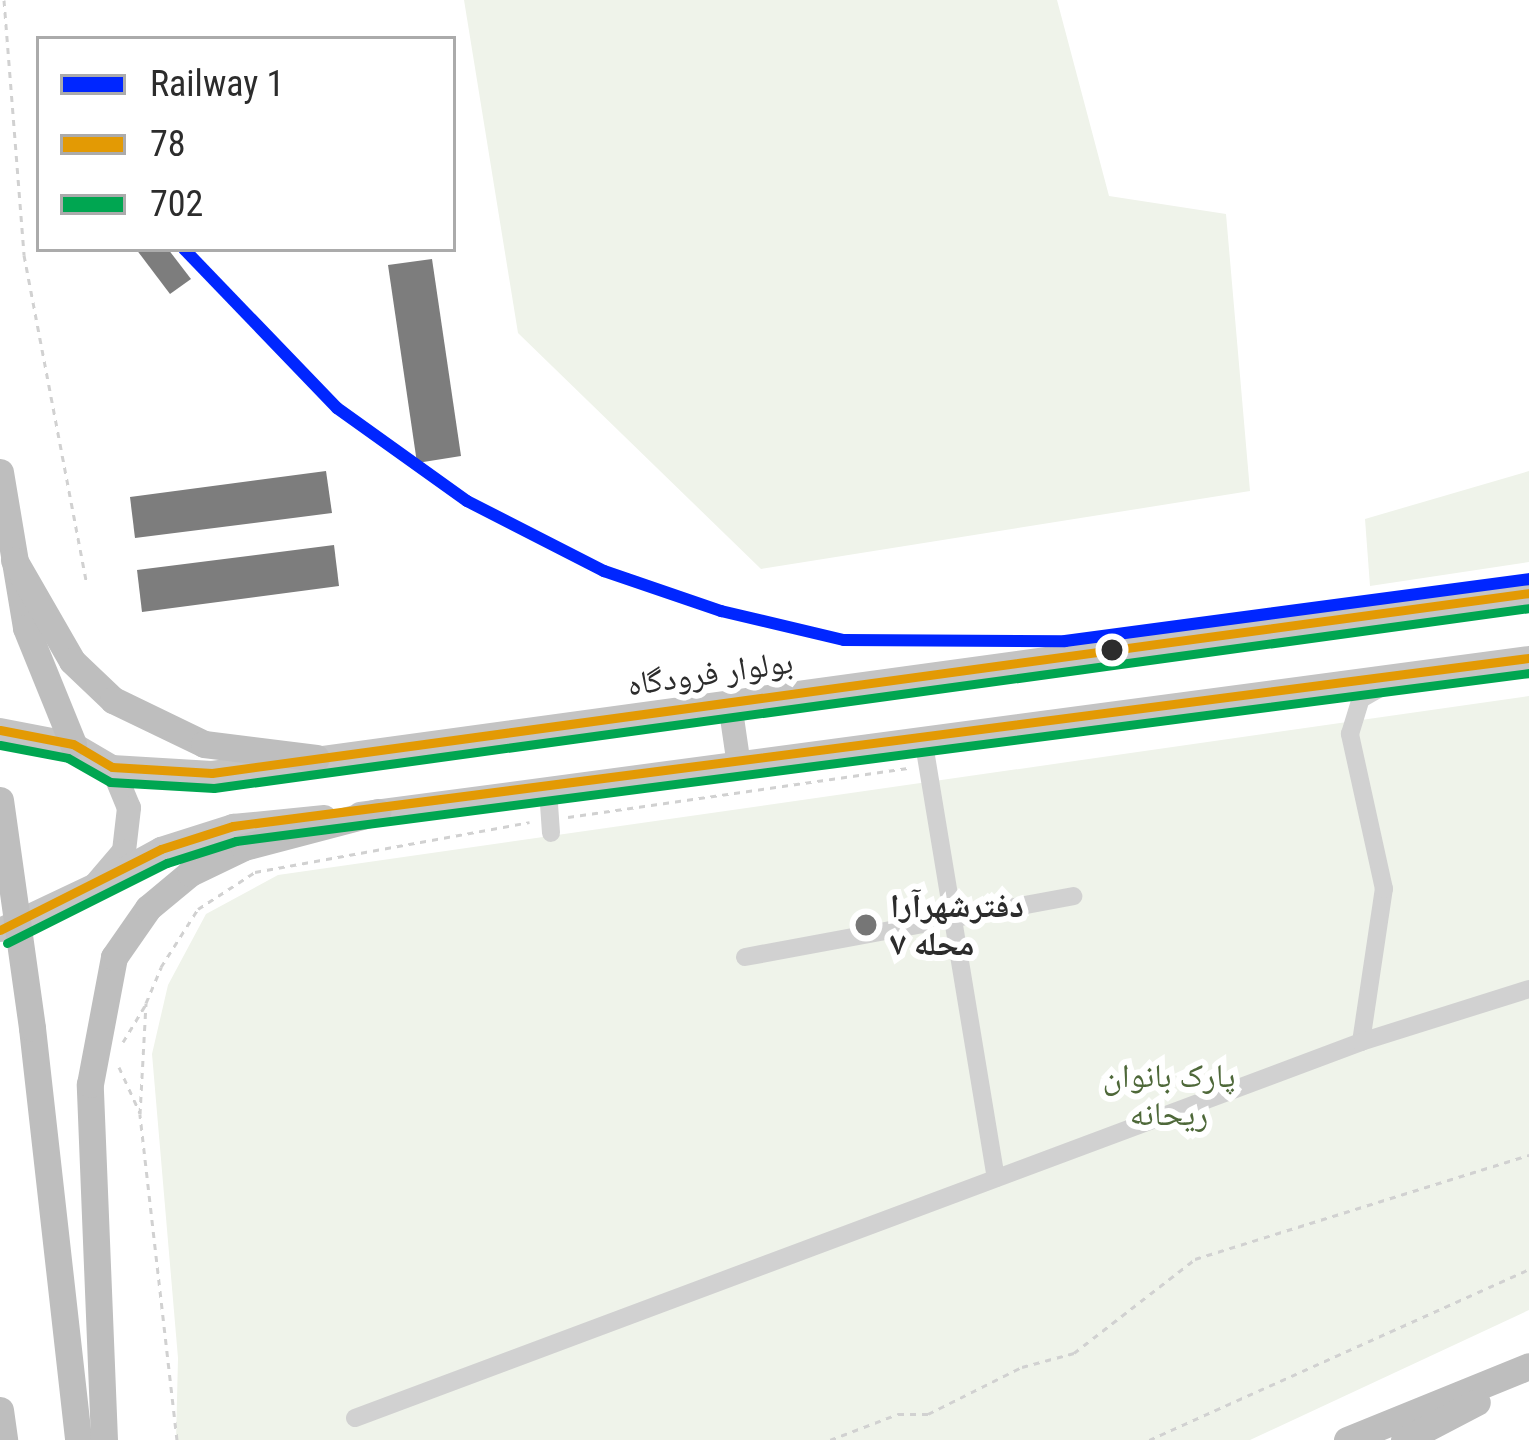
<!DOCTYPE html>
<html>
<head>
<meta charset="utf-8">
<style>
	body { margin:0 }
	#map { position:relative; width:1529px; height:1440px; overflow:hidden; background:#fff; font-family:"Roboto Condensed","Noto Naskh Arabic",sans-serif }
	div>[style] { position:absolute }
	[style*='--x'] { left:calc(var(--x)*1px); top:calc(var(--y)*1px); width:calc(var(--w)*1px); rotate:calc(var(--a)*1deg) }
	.green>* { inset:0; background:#eff3ea }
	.building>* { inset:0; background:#7d7d7d }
	.path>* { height:3px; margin-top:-1.5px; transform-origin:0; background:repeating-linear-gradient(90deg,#d1d1d1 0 6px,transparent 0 12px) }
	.minor>* { height:18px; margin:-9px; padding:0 9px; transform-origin:9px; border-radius:9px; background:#d1d1d1 }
	.major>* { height:24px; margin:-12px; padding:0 12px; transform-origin:12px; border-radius:12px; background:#c4c4c4 }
	.highway>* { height:27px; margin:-13.5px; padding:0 13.5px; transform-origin:13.5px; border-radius:13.5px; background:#bebebe }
	.highway-bridge>* { height:27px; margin:-13.5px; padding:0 13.5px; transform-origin:13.5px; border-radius:13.5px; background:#bebebe }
	.bus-1>* { height:9px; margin:-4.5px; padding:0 4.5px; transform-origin:4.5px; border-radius:4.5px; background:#e39a04 }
	.bus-2>* { height:9px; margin:-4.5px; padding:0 4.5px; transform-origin:4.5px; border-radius:4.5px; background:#00a651 }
	.rail-1>* { height:12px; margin:-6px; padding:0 6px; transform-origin:6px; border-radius:6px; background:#0026ff }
	.dots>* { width:33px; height:33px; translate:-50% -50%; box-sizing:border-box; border:6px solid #fff; border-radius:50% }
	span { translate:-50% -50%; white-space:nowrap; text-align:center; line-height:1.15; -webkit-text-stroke:12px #fff; paint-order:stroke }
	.street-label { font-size:33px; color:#2c2c2c }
	.poi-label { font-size:33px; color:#2c2c2c; font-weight:700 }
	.left { translate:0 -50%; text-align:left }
	.park-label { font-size:33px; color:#4e6839 }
	.legend { position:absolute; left:36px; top:36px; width:420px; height:216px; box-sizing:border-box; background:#fff; border:3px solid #ababab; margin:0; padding:15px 21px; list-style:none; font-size:36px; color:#2c2c2c }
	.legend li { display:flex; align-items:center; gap:24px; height:60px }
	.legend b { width:60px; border:3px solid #ababab }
</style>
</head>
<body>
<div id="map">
	<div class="green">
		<div style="clip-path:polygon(464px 0,1057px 0,1109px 196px,1226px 214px,1250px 491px,761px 569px,518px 333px)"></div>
		<div style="clip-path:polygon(1529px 471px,1529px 562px,1370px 586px,1365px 519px)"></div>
		<div style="clip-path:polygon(1529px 696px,1529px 1310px,1250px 1440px,176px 1440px,178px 1358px,152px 1054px,168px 985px,206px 914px,278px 875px)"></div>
	</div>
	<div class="building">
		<div style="clip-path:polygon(136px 249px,168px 249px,191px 279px,170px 294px)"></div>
		<div style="clip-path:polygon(432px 259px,461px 456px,417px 463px,388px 265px)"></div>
		<div style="clip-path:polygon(326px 471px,332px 513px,135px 538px,130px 497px)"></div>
		<div style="clip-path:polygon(334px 545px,339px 586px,142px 612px,137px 570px)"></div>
	</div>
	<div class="path">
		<div style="--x:4;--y:0;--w:256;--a:85.5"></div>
		<div style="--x:24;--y:255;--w:335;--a:79.2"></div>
		<div style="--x:568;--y:817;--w:345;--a:-8.2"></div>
		<div style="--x:123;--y:1042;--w:44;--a:-58.8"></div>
		<div style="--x:119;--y:1067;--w:51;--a:65.5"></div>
		<div style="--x:177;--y:1440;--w:328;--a:-96.5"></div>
		<div style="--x:140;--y:1114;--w:111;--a:-86.9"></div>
		<div style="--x:146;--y:1003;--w:39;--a:-67"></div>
		<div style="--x:161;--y:967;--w:69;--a:-57.5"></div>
		<div style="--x:198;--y:909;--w:68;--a:-33"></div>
		<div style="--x:255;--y:872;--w:279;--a:-10.3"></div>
		<div style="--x:830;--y:1440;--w:73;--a:-20.9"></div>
		<div style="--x:898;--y:1414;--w:30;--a:0"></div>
		<div style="--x:928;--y:1414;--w:105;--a:-26.6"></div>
		<div style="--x:1022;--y:1367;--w:54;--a:-15.1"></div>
		<div style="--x:1074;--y:1353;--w:153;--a:-37.8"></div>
		<div style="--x:1195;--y:1259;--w:350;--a:-17.3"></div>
		<div style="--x:1149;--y:1440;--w:417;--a:-24.2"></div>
	</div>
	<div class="minor">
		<div style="--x:924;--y:744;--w:440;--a:80.6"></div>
		<div style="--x:548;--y:790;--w:43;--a:86"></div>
		<div style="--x:745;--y:957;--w:334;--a:-10.5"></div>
		<div style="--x:1361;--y:1042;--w:155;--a:-81.5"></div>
		<div style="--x:1384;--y:889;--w:159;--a:-102.4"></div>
		<div style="--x:1350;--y:734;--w:37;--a:-73"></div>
		<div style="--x:1361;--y:699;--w:40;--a:-29.7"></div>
		<div style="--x:355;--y:1418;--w:1074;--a:-20.49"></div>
		<div style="--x:1361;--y:1042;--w:176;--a:-17.5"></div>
	</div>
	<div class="major">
		<div style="--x:730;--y:704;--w:63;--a:81.7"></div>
		<div style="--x:0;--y:730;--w:74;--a:10.9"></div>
		<div style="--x:73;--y:744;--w:45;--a:30.5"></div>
		<div style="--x:112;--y:767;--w:44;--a:67.5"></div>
		<div style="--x:129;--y:808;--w:43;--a:96.6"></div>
		<div style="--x:124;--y:851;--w:45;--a:130.5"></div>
		<div style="--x:95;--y:885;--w:105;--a:154.7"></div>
		<div style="--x:112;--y:767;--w:100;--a:3.4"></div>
		<div style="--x:212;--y:773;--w:1329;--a:-7.78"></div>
		<div style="--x:360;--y:814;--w:1179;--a:-7.6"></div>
		<div style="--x:95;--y:885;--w:75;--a:-28.6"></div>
		<div style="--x:161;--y:849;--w:76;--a:-17.7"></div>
		<div style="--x:233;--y:826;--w:92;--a:-5.6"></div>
	</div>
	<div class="highway">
		<div style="--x:0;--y:472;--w:158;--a:80.5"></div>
		<div style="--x:26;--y:628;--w:125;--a:67.9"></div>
		<div style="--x:14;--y:560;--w:116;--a:60.1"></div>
		<div style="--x:72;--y:661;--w:57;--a:43.6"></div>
		<div style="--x:113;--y:700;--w:101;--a:25.8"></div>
		<div style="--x:204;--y:744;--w:113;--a:7.1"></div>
		<div style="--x:32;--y:1028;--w:415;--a:83.6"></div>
		<div style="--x:0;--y:1410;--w:30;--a:82"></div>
		<div style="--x:104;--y:1440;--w:356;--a:-92.3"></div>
		<div style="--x:90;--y:1084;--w:129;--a:-79.3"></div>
		<div style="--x:114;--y:957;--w:60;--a:-55.2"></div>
		<div style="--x:148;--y:908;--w:55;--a:-39.8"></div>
		<div style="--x:190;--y:873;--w:60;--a:-25.7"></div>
		<div style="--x:244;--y:847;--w:138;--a:-14.7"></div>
		<div style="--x:1347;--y:1440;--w:196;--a:-22.1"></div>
		<div style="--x:1404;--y:1440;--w:82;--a:-27.5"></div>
	</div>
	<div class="highway-bridge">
		<div style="--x:0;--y:800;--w:230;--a:82"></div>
	</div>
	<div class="bus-1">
		<div style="--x:0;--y:730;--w:74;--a:10.9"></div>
		<div style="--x:73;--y:744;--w:45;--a:30.5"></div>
		<div style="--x:112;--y:767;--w:100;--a:3.4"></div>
		<div style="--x:212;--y:773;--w:1329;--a:-7.78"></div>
		<div style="--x:0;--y:930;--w:180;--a:-26.7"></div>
		<div style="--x:161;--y:849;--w:76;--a:-17.7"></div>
		<div style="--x:233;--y:826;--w:1307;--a:-7.39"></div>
	</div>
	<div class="bus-2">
		<div style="--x:0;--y:745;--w:69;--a:10.8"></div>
		<div style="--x:68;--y:758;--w:48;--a:29.7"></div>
		<div style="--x:110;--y:782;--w:104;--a:3.3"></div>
		<div style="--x:214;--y:788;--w:1327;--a:-7.79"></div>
		<div style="--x:7;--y:943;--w:179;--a:-26.6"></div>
		<div style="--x:167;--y:863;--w:72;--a:-17.7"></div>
		<div style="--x:236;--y:841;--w:1304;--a:-7.4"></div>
	</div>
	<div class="rail-1">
		<div style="--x:184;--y:249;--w:221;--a:46.1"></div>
		<div style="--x:337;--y:408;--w:160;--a:35.6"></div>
		<div style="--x:467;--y:501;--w:154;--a:27.1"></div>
		<div style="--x:604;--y:571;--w:124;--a:18.9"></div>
		<div style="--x:721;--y:611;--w:126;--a:13.3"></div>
		<div style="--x:844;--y:640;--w:221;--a:0.3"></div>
		<div style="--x:1065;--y:641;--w:468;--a:-7.6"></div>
	</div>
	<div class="dots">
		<div style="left:1112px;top:650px;background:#2c2c2c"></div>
		<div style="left:866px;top:925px;background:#767676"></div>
	</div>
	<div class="street-label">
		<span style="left:710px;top:673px;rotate:-8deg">بولوار فرودگاه</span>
	</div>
	<div class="poi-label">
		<span class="left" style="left:890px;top:925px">دفترشهرآرا<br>محله ۷</span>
	</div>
	<div class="park-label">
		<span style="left:1169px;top:1095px">پارک بانوان<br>ریحانه</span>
	</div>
	<ul class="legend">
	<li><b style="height:15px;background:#0026ff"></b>Railway 1</li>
	<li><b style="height:15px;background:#e39a04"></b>78</li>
	<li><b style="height:15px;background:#00a651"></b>702</li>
	</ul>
</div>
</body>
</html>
